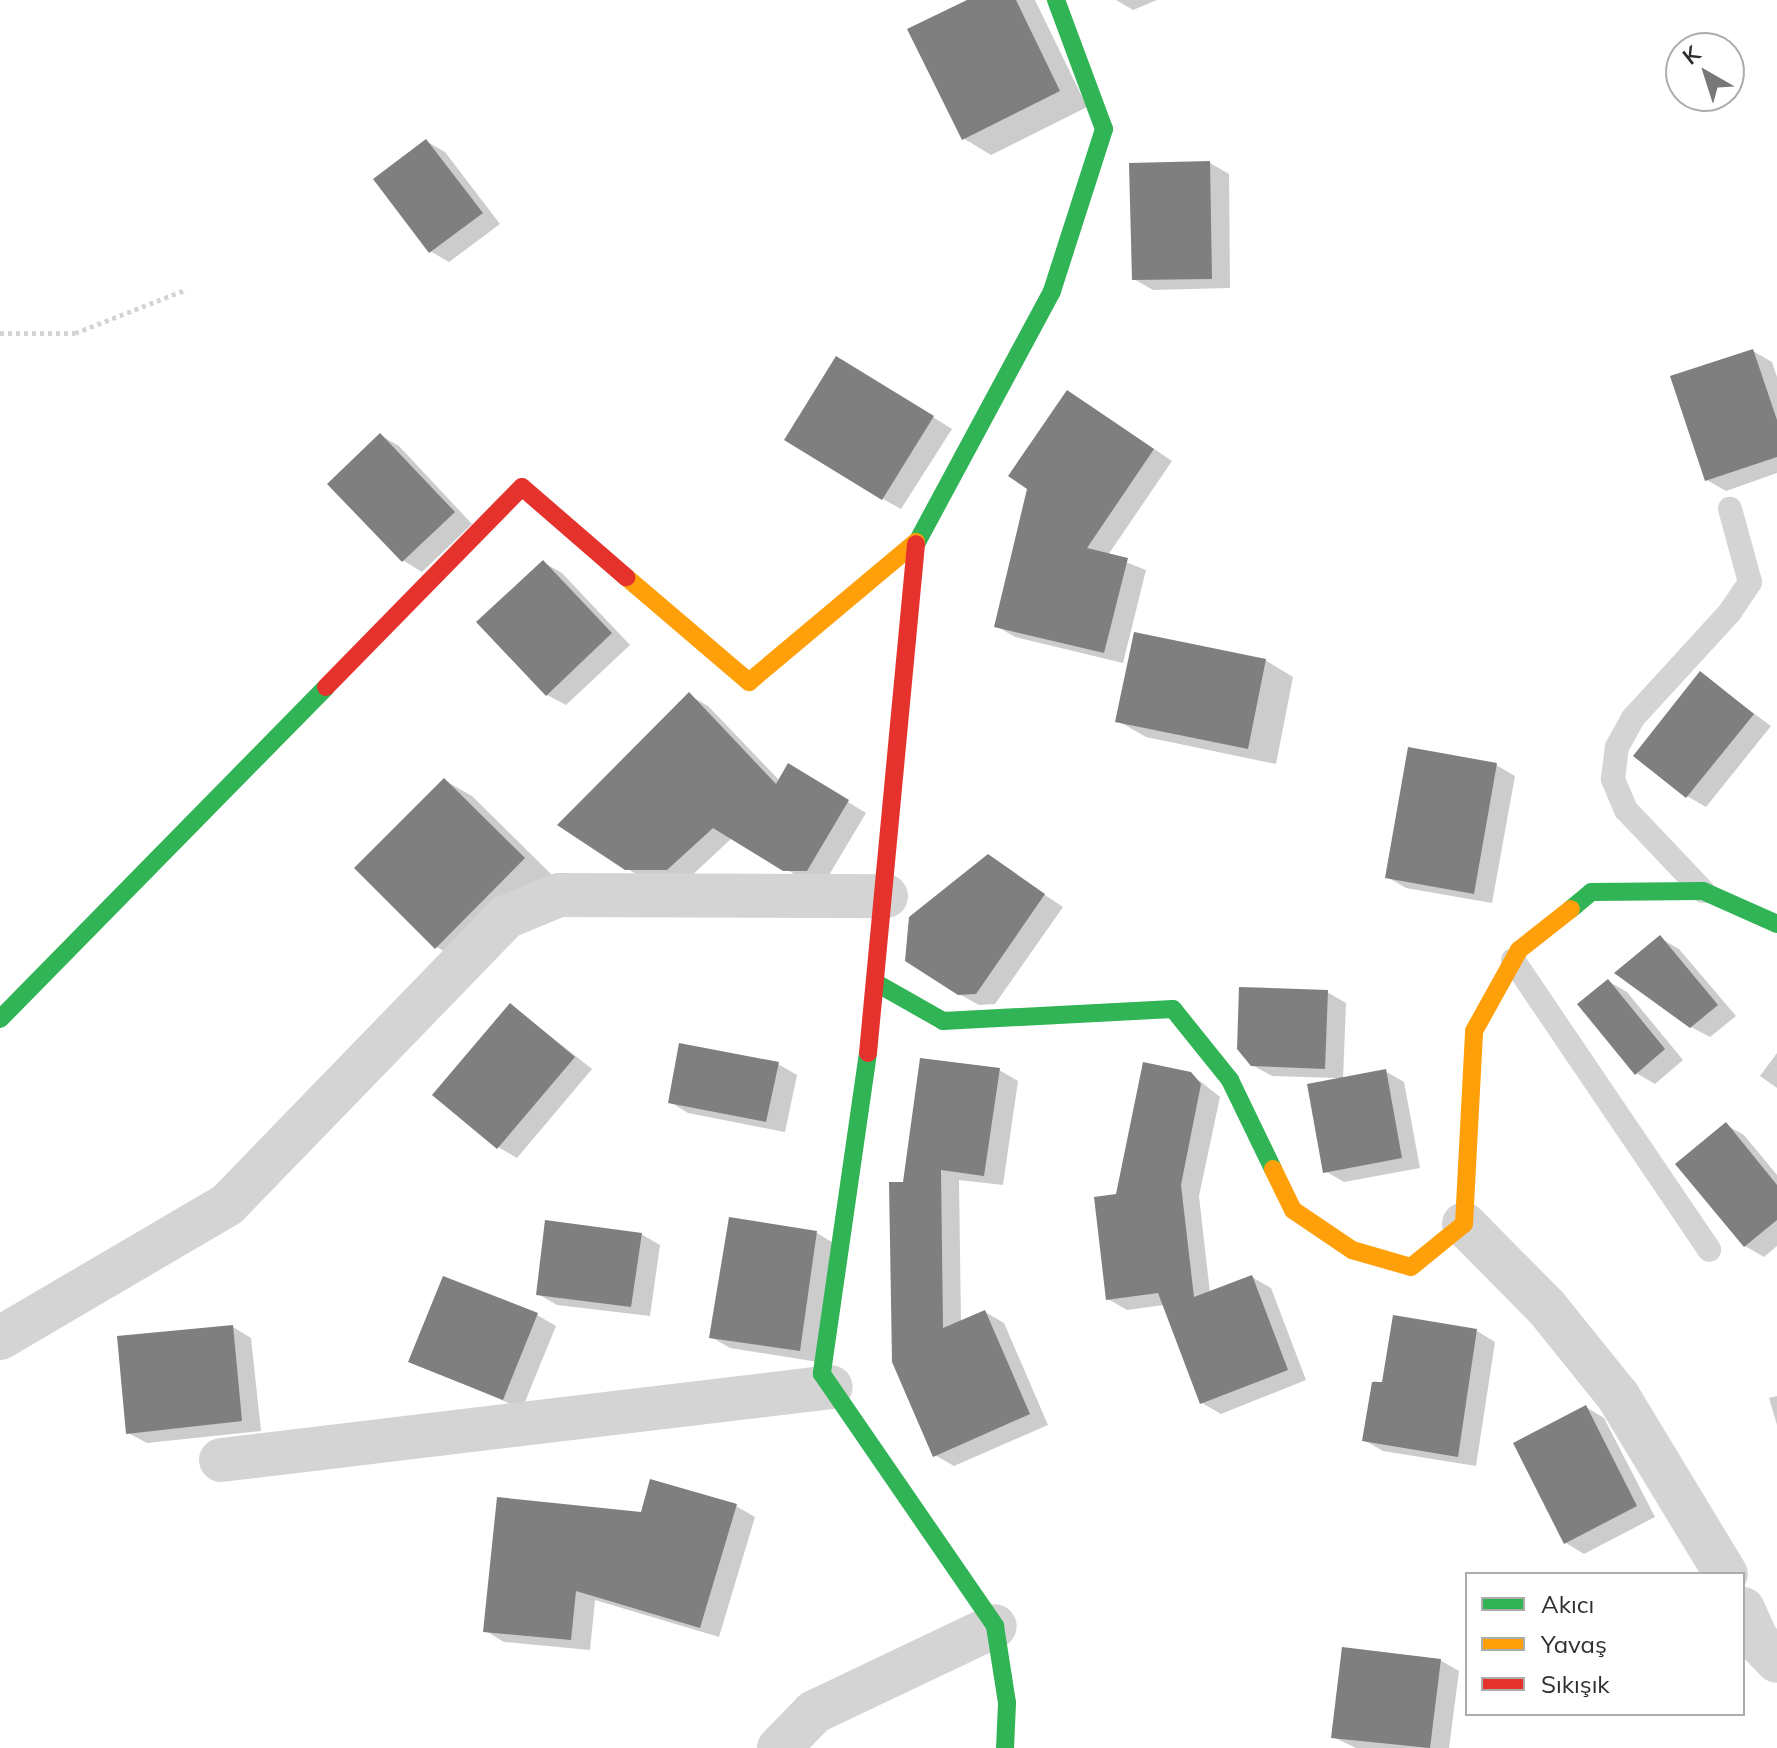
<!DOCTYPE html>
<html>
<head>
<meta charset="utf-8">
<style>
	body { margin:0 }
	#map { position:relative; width:1777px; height:1748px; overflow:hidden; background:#fff; font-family:Mulish,sans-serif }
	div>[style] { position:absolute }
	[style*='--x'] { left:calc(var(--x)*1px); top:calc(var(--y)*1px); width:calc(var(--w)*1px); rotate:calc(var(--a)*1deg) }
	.shadow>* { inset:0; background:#0003 }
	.building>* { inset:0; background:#7f7f7f }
	.path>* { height:5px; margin-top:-2.5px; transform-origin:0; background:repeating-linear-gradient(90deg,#d4d4d4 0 4px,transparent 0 8px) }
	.lane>* { height:24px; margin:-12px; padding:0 12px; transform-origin:12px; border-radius:12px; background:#d4d4d4 }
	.street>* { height:44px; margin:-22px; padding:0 22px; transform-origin:22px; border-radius:22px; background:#d4d4d4 }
	.fast>* { height:18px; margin:-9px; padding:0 9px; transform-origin:9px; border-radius:9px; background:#30b455 }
	.slow>* { height:18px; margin:-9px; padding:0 9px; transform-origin:9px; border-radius:9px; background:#ff9f0a }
	.jam>* { height:18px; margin:-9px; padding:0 9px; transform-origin:9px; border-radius:9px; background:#e5322d }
	span { translate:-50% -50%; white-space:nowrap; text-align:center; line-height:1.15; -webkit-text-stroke:8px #fff; paint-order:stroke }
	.legend { position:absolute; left:1465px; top:1572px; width:280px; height:144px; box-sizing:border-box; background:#fff; border:2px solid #acacac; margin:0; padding:10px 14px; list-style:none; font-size:24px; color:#2f2f2f }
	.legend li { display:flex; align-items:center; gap:16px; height:40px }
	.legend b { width:40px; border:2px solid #acacac }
	.north { position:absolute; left:1665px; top:32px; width:80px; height:80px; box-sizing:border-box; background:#fff; border:2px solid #acacac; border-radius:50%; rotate:321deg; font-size:22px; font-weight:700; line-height:32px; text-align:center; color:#2f2f2f }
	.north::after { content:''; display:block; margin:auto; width:28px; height:36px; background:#787878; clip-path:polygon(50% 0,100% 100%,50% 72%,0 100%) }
</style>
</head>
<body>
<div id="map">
	<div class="shadow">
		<div style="clip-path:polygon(971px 0,1035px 0,1087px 107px,991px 155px,963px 138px)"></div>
		<div style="clip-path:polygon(1116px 0,1157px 0,1133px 10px)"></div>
		<div style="clip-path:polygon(426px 141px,445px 152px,500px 224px,449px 262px,430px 251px)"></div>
		<div style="clip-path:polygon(1210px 163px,1229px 174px,1230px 288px,1153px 290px,1134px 279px)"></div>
		<div style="clip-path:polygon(1753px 351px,1772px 362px,1777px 377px,1777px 473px,1726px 491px,1707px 480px)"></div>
		<div style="clip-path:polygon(856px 369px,952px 429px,901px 509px,883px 499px)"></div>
		<div style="clip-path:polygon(1086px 403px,1172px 461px,1108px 555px,1146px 570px,1123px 663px,1015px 637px,996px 626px)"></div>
		<div style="clip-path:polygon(380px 435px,399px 446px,472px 524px,422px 572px,404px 561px,330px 484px)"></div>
		<div style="clip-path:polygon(543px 562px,562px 573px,630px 645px,566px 705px,547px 695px)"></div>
		<div style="clip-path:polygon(1265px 660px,1293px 677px,1276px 764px,1146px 737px,1118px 721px)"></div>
		<div style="clip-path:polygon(1700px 674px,1771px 726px,1706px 807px,1687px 796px)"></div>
		<div style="clip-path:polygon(689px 695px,708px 706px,780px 781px,807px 777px,866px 813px,826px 880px,804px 880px,733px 837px,687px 880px,646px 880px,626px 868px)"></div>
		<div style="clip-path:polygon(1496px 765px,1515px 776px,1492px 903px,1406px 888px,1387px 877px)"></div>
		<div style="clip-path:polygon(444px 780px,472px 796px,552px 875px,465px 964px,437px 947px,357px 868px)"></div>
		<div style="clip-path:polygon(988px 857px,1063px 907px,995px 1004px,979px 1005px,959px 994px)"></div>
		<div style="clip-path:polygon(1660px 938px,1679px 949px,1736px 1016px,1710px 1037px,1691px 1027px)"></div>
		<div style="clip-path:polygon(1608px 981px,1627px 992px,1683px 1060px,1655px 1084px,1636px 1073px)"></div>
		<div style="clip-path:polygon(1327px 992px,1346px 1003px,1343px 1079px,1385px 1071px,1404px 1082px,1420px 1168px,1344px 1182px,1325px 1171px,1336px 1078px,1272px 1076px,1252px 1065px)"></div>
		<div style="clip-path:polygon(511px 1005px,592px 1069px,517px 1158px,498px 1147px)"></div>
		<div style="clip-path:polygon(1777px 1053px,1777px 1088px,1760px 1076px)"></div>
		<div style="clip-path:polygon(778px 1064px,797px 1075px,785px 1132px,688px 1113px,670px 1102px)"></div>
		<div style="clip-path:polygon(999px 1070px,1018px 1081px,1003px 1185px,959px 1180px,961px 1322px,985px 1312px,1004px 1323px,1048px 1425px,954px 1466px,935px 1455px,905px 1184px)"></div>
		<div style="clip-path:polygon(1191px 1074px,1220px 1097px,1199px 1196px,1210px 1293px,1252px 1277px,1271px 1288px,1306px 1380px,1221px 1414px,1202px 1403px,1164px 1305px,1127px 1310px,1108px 1299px,1117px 1196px)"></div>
		<div style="clip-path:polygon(1726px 1125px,1744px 1135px,1777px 1175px,1777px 1246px,1764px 1257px,1745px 1246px)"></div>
		<div style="clip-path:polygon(817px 1233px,835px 1244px,818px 1362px,730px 1348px,711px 1337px)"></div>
		<div style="clip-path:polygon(641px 1234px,660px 1245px,650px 1316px,557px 1305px,538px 1294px)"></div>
		<div style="clip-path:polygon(537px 1315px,556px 1326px,522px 1409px,411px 1361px)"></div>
		<div style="clip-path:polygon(233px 1327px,251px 1338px,261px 1431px,147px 1443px,128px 1433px)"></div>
		<div style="clip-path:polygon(1477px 1331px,1495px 1342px,1476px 1466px,1383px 1451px,1364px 1440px,1374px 1381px,1383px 1383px)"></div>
		<div style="clip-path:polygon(1777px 1396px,1777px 1425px,1769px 1398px)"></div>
		<div style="clip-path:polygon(1586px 1407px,1604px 1418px,1655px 1517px,1584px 1554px,1566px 1543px)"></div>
		<div style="clip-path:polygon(736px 1506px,755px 1517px,719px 1637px,595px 1600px,590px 1650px,504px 1642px,486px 1631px,642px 1514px)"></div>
		<div style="clip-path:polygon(1440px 1660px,1459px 1671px,1449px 1748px,1356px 1748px,1333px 1737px)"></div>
	</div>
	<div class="building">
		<div style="clip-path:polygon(967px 0,1016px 0,1060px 91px,962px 140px,907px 29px)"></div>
		<div style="clip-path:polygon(426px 139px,483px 213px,429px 253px,373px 179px)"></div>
		<div style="clip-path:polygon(1210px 161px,1212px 279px,1132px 280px,1129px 163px)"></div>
		<div style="clip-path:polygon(1753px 349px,1777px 420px,1777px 457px,1705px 481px,1670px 376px)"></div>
		<div style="clip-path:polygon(836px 356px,934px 416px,882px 500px,784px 440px)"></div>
		<div style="clip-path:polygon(1067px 390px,1154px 449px,1087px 548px,1128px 558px,1104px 653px,994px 627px,1027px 489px,1008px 476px)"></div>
		<div style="clip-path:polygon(380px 433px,455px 512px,402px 562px,327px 484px)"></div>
		<div style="clip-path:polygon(543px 560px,612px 633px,546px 696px,476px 622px)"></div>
		<div style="clip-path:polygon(1134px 632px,1266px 659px,1248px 749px,1115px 722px)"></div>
		<div style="clip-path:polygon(1700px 671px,1754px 714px,1686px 798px,1633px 756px)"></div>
		<div style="clip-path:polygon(689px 692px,776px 784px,788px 763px,849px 800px,807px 871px,783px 871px,713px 828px,667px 870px,625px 870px,557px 825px)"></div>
		<div style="clip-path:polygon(1408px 747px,1497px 763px,1474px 894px,1385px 878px)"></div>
		<div style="clip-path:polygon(444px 778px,525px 858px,435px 949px,354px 868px)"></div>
		<div style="clip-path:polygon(988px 854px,1045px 894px,976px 994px,958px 995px,905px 961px,909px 917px)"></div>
		<div style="clip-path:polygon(1660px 935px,1718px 1005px,1690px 1028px,1614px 973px)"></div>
		<div style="clip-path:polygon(1608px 979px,1665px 1049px,1635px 1075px,1577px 1004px)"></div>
		<div style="clip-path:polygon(1239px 987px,1328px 990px,1325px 1069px,1251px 1066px,1237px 1049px)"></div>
		<div style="clip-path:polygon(510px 1003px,575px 1057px,497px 1149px,432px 1095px)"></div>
		<div style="clip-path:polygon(679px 1043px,779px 1062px,766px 1122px,668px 1103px)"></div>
		<div style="clip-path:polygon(920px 1058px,1000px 1068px,984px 1176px,941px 1170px,943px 1328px,985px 1310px,1030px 1414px,933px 1457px,892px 1362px,889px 1182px,903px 1182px)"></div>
		<div style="clip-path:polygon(1143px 1062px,1191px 1072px,1201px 1084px,1181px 1185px,1194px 1297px,1252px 1275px,1288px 1370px,1200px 1404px,1158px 1293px,1106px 1300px,1094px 1197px,1116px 1194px)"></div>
		<div style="clip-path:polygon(1386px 1069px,1402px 1158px,1323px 1173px,1307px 1084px)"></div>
		<div style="clip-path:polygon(1726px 1122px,1777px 1185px,1777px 1220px,1744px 1247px,1675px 1164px)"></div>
		<div style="clip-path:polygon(729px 1217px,817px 1231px,800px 1351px,709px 1338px)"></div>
		<div style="clip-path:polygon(545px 1220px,642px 1233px,631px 1307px,536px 1295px)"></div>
		<div style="clip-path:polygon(443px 1276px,538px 1313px,503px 1400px,408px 1362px)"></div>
		<div style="clip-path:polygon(1393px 1315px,1477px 1329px,1458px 1457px,1362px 1441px,1372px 1382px,1382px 1382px)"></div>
		<div style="clip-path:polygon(233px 1325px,242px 1421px,126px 1434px,117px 1336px)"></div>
		<div style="clip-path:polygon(1586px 1405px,1637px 1506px,1564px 1544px,1513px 1443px)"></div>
		<div style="clip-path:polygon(650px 1479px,737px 1504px,700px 1628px,576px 1591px,571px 1640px,483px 1632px,497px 1497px,641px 1512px)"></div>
		<div style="clip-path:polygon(1342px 1647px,1441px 1659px,1430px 1748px,1331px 1738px)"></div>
	</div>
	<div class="path">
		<div style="--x:0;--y:333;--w:75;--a:0"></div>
		<div style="--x:75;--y:333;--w:120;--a:-21.4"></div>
	</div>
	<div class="lane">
		<div style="--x:1703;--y:891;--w:112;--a:-133.5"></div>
		<div style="--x:1626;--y:810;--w:34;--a:-113"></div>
		<div style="--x:1613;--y:779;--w:32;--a:-83"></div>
		<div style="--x:1617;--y:747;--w:33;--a:-61"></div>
		<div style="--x:1633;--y:718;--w:144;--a:-47.5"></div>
		<div style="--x:1730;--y:612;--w:36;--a:-56"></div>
		<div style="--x:1750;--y:582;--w:76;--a:-105.3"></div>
		<div style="--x:1513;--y:960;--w:350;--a:55.9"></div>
	</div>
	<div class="street">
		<div style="--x:1464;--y:1224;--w:118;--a:45.3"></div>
		<div style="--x:1547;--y:1308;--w:113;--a:51.1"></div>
		<div style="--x:1618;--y:1396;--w:208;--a:58.8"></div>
		<div style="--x:0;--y:1338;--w:264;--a:-30.4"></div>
		<div style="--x:228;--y:1204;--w:400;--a:-45.9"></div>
		<div style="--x:506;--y:917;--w:57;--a:-22.5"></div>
		<div style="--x:559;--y:895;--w:327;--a:0.2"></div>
		<div style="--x:221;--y:1460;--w:614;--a:-6.82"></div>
		<div style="--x:1743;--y:1609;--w:34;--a:66"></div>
		<div style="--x:1757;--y:1640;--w:29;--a:46"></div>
		<div style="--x:779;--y:1748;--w:50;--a:-45.8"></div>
		<div style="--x:814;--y:1712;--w:200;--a:-25.4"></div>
	</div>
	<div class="fast">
		<div style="--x:916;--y:544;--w:287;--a:-61.7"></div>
		<div style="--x:1052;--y:291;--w:170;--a:-72.2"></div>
		<div style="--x:1104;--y:129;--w:138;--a:-110.4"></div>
		<div style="--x:1571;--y:909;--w:26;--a:-40"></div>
		<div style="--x:1591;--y:892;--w:112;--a:-0.5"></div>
		<div style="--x:1703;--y:891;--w:81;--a:24"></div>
		<div style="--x:878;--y:984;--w:75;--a:29.6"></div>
		<div style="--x:943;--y:1021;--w:230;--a:-3"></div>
		<div style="--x:1173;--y:1009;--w:91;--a:51.2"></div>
		<div style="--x:1230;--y:1080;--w:99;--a:64.2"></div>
		<div style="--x:0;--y:1019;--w:465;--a:-45.5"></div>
		<div style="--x:868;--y:1053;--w:324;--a:98.2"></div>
		<div style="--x:822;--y:1374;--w:306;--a:55.5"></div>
		<div style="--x:995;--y:1626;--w:78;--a:81.1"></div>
		<div style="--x:1007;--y:1703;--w:45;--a:92.5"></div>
	</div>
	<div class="slow">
		<div style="--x:626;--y:577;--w:162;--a:40.5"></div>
		<div style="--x:749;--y:682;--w:218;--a:-40"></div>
		<div style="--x:1273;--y:1169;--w:46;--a:64"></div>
		<div style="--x:1293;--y:1210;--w:71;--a:34.1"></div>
		<div style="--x:1352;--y:1250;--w:61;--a:16.1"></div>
		<div style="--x:1411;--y:1267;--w:68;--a:-39.1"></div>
		<div style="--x:1464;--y:1224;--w:193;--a:-87"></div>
		<div style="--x:1474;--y:1031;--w:93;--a:-60.9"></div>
		<div style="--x:1519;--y:950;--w:66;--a:-38.3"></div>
	</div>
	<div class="jam">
		<div style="--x:326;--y:687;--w:280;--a:-45.6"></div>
		<div style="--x:522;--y:487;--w:138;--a:40.9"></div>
		<div style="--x:868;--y:1053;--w:511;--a:-84.61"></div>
	</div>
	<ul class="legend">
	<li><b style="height:10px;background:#30b455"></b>Akıcı</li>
	<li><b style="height:10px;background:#ff9f0a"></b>Yavaş</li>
	<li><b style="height:10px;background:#e5322d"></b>Sıkışık</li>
	</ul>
	<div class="north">K</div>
</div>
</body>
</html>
